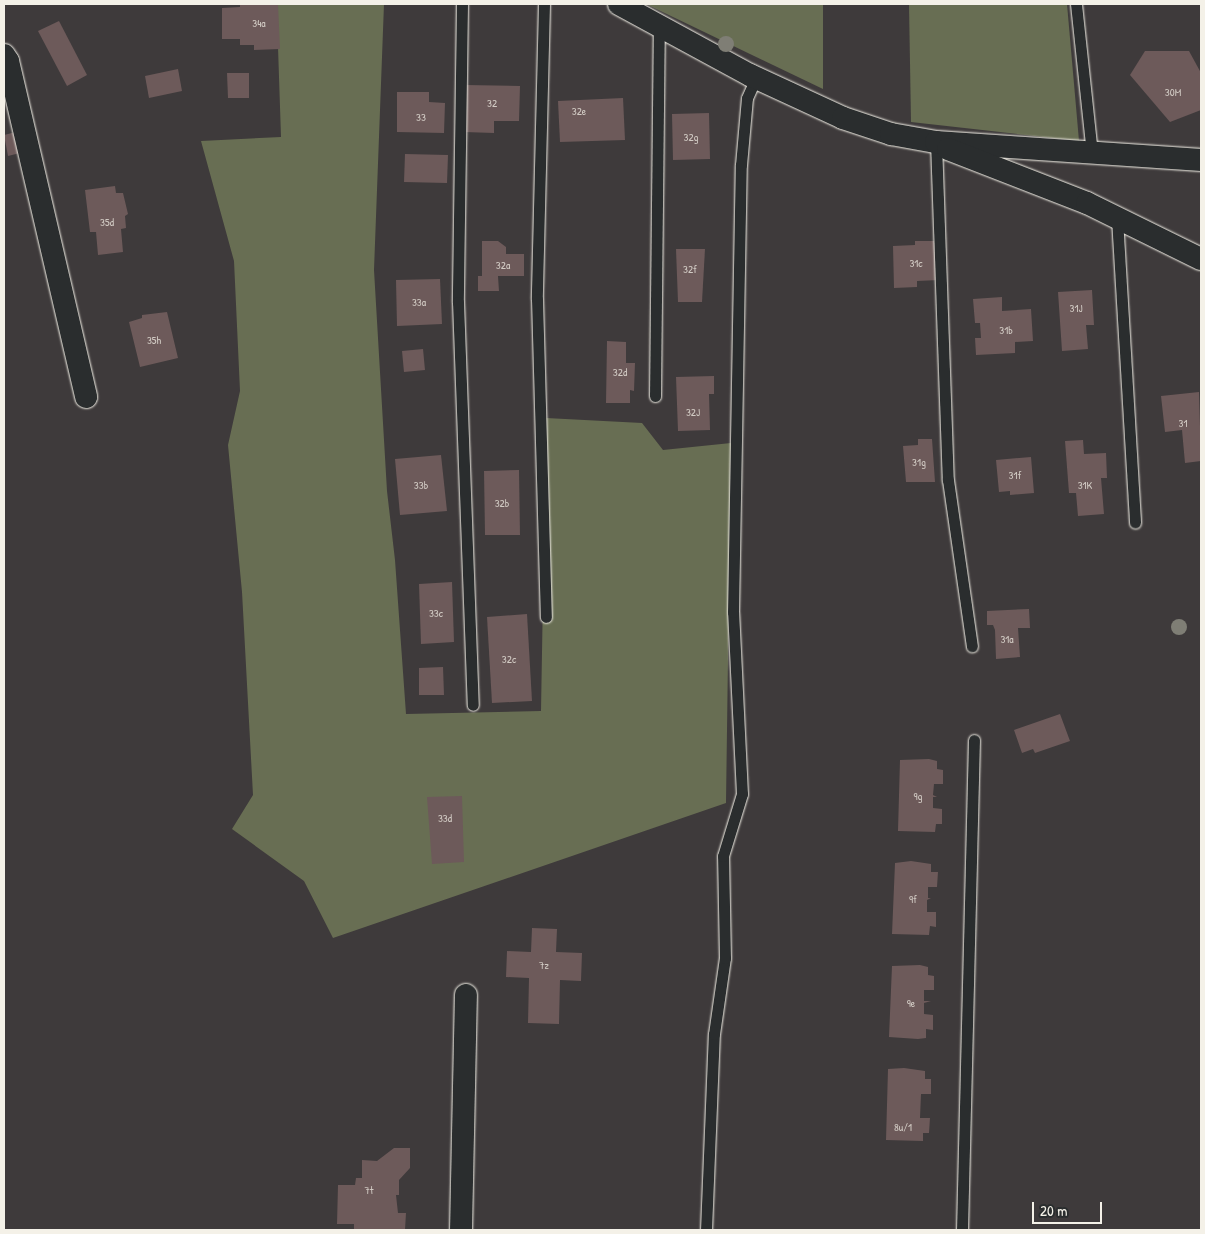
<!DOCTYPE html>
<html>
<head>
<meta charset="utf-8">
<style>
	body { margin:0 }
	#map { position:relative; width:1205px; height:1234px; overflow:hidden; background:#3e3a3b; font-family:"Patrick Hand",sans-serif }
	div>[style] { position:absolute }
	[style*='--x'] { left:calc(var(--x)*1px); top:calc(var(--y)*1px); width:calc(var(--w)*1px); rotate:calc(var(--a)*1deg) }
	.green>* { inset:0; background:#686e53 }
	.building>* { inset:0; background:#6d5a5a }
	.roads { filter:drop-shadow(0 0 1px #f4f1e8) drop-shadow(0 0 1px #f4f1e8) }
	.lane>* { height:11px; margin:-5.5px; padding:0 5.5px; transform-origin:5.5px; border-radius:5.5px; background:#2a2d2e }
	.street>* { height:22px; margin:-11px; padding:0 11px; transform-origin:11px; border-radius:11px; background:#2a2d2e }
	.trees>* { width:16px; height:16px; margin:-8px; border-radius:50%; background:#7f7e75 }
	span { translate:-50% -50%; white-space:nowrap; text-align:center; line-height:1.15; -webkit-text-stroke:4px #2a2d2e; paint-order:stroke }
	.number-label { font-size:11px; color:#d2cbc4 }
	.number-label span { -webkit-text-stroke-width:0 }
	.frame { position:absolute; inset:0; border:5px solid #f4f1e8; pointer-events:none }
	.scale { position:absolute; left:1032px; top:1202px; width:70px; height:22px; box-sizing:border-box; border:2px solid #f4f1e8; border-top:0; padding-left:6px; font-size:15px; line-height:18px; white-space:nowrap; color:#f4f1e8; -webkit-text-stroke:4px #2a2d2e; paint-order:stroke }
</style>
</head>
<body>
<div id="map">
	<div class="green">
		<div style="clip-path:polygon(273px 4px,384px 4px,374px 270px,387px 491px,395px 560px,406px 714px,541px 711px,546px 418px,642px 423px,663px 450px,731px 443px,726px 803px,333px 938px,304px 881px,232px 829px,253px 795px,242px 592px,228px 445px,240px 391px,234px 261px,201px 141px,281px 137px,278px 47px)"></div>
		<div style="clip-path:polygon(646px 4px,823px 4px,823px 89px)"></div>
		<div style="clip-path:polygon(909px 4px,1067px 4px,1079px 141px,911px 122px)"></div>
	</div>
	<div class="building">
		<div style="clip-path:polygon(240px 4px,278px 4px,280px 49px,254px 50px,254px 45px,240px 45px,240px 39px,222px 39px,222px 8px,240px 7px)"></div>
		<div style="clip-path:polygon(59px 21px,87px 75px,67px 86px,38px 31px)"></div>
		<div style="clip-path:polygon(1145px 51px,1189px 51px,1201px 73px,1201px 110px,1170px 122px,1130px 75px)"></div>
		<div style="clip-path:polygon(178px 69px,182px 91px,149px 98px,145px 76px)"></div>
		<div style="clip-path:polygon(227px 73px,249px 73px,249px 98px,228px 98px)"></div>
		<div style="clip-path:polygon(465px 85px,520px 86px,519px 121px,494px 121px,494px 133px,464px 132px)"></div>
		<div style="clip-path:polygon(397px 92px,429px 92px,429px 102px,445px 103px,444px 133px,397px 132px)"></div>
		<div style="clip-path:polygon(623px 98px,625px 140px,560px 142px,558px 101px)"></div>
		<div style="clip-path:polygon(709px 113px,710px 159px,673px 160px,672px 114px)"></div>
		<div style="clip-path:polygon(16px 132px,20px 153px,8px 156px,4px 135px)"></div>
		<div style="clip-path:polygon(405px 154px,448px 155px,447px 183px,404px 182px)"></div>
		<div style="clip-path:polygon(115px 186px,116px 193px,123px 193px,128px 214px,125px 216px,126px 228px,121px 229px,123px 252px,98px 255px,96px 232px,90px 232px,85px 190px)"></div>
		<div style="clip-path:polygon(482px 241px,498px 241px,506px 247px,506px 254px,524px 254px,524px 276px,498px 276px,499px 291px,478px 291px,478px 276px,482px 276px)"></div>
		<div style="clip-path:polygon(915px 241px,938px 241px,939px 280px,917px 281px,917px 287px,894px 288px,893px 246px,915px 245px)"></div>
		<div style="clip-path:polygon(676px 249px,705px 249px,702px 302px,678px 302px)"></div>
		<div style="clip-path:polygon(440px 279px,442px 324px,397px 326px,396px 280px)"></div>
		<div style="clip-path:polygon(1092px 290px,1094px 325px,1086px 325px,1088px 349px,1062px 351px,1058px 292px)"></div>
		<div style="clip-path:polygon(1002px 297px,1002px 311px,1031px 309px,1033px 341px,1015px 342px,1015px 353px,976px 355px,975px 338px,981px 338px,980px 323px,975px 323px,973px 299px)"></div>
		<div style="clip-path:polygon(167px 312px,178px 358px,140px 367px,129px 322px,142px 318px,142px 315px)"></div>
		<div style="clip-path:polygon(607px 341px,626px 342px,626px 363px,635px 363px,634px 391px,630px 390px,630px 403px,606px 403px)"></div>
		<div style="clip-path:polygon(423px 349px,425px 370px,404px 372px,402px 351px)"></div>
		<div style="clip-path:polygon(714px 376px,714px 394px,709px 394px,710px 430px,678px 431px,676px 377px)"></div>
		<div style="clip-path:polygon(1199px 392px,1201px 461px,1185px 463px,1182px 430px,1165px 432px,1161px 396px)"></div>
		<div style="clip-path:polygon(918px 439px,932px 439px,935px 482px,906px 482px,903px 446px,918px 445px)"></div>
		<div style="clip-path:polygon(1083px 440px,1084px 454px,1106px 453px,1107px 478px,1101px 478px,1104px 514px,1078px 516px,1076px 493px,1069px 493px,1065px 441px)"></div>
		<div style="clip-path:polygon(441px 455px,447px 511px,400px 515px,395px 459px)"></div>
		<div style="clip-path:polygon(1031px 457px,1034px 493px,1010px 495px,1010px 491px,999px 492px,996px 460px)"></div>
		<div style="clip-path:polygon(519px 470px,520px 535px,485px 535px,484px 471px)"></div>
		<div style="clip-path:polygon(452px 582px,454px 642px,421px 644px,419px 584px)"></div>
		<div style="clip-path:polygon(1029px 609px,1030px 628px,1018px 628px,1020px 657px,996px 659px,995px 630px,993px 625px,987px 625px,987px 611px)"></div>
		<div style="clip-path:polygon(527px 614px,532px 701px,492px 703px,487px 617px)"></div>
		<div style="clip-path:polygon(443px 667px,444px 695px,419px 695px,419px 668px)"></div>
		<div style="clip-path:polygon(1060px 714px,1070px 741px,1035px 753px,1033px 749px,1022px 753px,1014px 730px)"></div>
		<div style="clip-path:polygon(929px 759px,937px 761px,937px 769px,943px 770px,943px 784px,934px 784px,933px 795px,937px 797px,933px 797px,933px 808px,942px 809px,942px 824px,936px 824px,935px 832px,898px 831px,900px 760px)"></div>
		<div style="clip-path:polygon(462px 796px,464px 862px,432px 864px,427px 797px)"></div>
		<div style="clip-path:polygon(911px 861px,931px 864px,931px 872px,938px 872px,937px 887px,928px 887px,928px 898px,931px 898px,927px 900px,927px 912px,936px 912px,936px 927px,930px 926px,929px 935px,892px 934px,895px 863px)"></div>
		<div style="clip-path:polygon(532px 928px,557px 929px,556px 952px,582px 953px,581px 981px,560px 980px,559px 1024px,528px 1023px,529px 978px,506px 977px,507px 951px,531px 952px)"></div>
		<div style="clip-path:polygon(920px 965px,928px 967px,928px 975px,934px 976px,934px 990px,924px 990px,924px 1001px,931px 1001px,924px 1003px,924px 1014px,933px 1015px,933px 1030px,926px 1029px,926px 1038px,918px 1039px,889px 1037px,892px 966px)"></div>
		<div style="clip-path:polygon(904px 1068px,925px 1071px,925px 1079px,931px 1079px,931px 1094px,921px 1094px,920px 1118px,930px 1118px,929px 1133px,923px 1133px,923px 1141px,886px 1140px,888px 1069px)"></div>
		<div style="clip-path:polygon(394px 1148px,410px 1148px,410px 1168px,399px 1180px,399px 1195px,396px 1195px,398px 1213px,406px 1213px,405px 1230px,354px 1230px,354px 1224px,337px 1224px,338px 1185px,355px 1185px,356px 1178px,362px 1178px,362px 1160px,377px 1161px)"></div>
	</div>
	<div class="roads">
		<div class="lane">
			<div style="--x:462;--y:4;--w:298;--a:90.8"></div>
			<div style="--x:458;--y:302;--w:403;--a:87.9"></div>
			<div style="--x:544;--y:4;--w:295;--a:91.4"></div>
			<div style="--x:537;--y:299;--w:318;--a:88.4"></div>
			<div style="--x:1076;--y:4;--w:150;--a:83.9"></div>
			<div style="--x:936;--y:142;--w:338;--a:88"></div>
			<div style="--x:948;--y:480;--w:168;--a:81.8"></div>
			<div style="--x:1117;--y:218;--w:305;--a:86.6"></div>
			<div style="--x:655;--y:396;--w:370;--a:-89.4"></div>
			<div style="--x:706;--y:1230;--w:196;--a:-87.7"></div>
			<div style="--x:714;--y:1034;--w:77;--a:-81.8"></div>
			<div style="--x:725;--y:958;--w:102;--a:-91.1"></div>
			<div style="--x:723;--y:856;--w:65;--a:-73"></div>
			<div style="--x:742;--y:794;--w:182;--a:-92.8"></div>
			<div style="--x:733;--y:612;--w:447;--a:-89"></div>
			<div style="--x:741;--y:165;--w:67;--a:-84.9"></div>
			<div style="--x:747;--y:98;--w:22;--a:-66"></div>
			<div style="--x:962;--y:1230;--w:490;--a:-88.6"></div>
		</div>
		<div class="street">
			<div style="--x:619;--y:4;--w:149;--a:28.5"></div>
			<div style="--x:750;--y:75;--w:102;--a:24.8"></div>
			<div style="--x:843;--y:118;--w:51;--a:18.4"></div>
			<div style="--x:891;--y:134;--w:46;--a:10.1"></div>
			<div style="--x:936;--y:142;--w:266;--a:3.9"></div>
			<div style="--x:4;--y:55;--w:7;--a:56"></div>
			<div style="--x:8;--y:61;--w:345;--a:76.9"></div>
			<div style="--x:948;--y:149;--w:149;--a:21.2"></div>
			<div style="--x:1087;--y:203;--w:127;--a:26.2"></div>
			<div style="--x:461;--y:1230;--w:235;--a:-88.8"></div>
		</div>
	</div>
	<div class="trees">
		<div style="left:726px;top:44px"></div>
		<div style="left:1179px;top:627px"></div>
	</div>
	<div class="number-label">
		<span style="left:259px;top:23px">34a</span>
		<span style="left:1173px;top:92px">30M</span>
		<span style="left:492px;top:103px">32</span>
		<span style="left:579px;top:111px">32e</span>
		<span style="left:421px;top:117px">33</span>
		<span style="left:691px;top:137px">32g</span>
		<span style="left:107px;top:222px">35d</span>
		<span style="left:916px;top:263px">31c</span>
		<span style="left:503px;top:265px">32a</span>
		<span style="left:690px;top:269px">32f</span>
		<span style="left:419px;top:302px">33a</span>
		<span style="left:1076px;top:308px">31J</span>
		<span style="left:1006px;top:330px">31b</span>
		<span style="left:154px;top:340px">35h</span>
		<span style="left:620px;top:372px">32d</span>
		<span style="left:693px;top:412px">32J</span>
		<span style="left:1183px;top:423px">31</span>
		<span style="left:919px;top:462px">31g</span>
		<span style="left:1015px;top:475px">31f</span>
		<span style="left:421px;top:485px">33b</span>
		<span style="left:1085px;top:485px">31K</span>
		<span style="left:502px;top:503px">32b</span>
		<span style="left:436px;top:613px">33c</span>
		<span style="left:1007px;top:639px">31a</span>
		<span style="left:509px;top:659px">32c</span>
		<span style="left:918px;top:796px">9g</span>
		<span style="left:445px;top:818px">33d</span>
		<span style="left:913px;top:899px">9f</span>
		<span style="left:544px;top:965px">7z</span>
		<span style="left:911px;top:1003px">9e</span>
		<span style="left:903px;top:1127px">8u/1</span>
		<span style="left:369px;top:1190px">7t</span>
	</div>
	<div class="frame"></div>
	<div class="scale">20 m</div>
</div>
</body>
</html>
